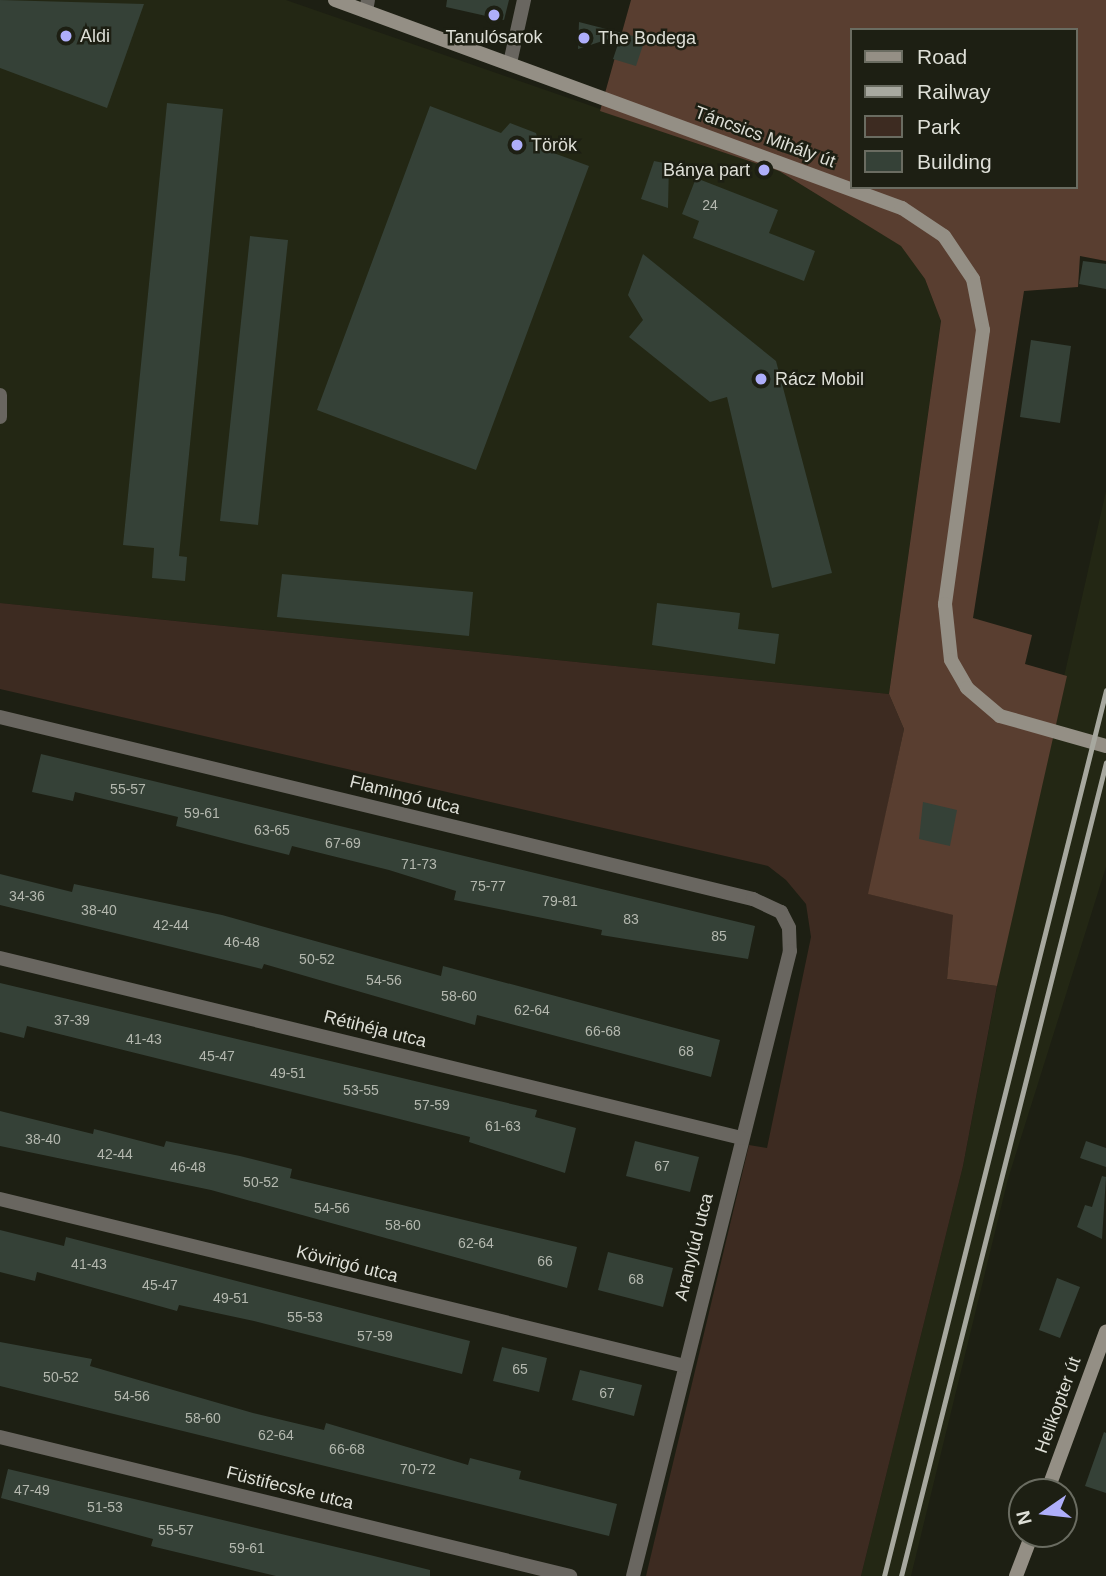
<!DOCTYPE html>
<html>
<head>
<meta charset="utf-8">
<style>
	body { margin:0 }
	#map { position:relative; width:1106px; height:1576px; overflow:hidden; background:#1d1f13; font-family:Helvetica,sans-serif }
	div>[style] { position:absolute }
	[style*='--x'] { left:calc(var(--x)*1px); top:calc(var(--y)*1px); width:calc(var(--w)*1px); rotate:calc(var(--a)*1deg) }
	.built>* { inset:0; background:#232714 }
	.green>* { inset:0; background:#3d2b21 }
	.forest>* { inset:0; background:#593e30 }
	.building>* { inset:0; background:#354137 }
	.street>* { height:14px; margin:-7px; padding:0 7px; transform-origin:7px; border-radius:7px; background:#696660 }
	.secondary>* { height:14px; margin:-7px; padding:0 7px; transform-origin:7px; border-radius:7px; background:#948f85 }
	.rail>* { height:5px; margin:-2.5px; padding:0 2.5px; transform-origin:2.5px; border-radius:2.5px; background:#a7a89f }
	.dots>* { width:19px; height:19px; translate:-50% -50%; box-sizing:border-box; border:4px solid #1d1f13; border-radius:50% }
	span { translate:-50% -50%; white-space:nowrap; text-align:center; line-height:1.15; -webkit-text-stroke:5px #1d1f13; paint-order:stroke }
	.number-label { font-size:14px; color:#b4b8af }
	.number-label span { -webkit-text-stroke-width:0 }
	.poi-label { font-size:18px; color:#dedfd7 }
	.left { translate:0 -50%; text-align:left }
	.right { translate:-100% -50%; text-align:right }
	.street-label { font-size:18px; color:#dedfd7 }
	.legend { position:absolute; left:850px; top:28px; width:228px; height:161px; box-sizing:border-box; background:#1d1f13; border:2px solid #6a6c61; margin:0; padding:9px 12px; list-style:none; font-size:21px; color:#dedfd7 }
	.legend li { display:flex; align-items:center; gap:14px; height:35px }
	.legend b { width:35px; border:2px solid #6a6c61 }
	.north { position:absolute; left:1008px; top:1478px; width:70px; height:70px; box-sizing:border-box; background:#1d1f13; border:2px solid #6a6c61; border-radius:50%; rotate:256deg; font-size:19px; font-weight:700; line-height:28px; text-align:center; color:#dedfd7 }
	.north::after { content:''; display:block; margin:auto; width:24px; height:32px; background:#aeaefa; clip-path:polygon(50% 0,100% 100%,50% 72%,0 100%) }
</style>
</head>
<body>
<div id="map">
	<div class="built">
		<div style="clip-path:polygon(0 0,286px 0,779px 171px,902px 246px,925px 279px,941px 321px,889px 694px,0 603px)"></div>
		<div style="clip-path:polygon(1106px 491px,1106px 867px,1008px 1179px,911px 1576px,861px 1576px,963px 1166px,1014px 898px)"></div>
	</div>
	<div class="green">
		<div style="clip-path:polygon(0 603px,889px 694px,904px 729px,869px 894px,954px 915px,947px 979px,997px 986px,963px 1166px,861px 1576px,646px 1576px,749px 1145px,767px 1148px,811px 937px,806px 904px,786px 880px,768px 866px,0 689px)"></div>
	</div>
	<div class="forest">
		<div style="clip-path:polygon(evenodd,631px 0,1106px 0,1106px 261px,1080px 256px,1078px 287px,1024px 291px,973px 618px,1032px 635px,1025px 664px,1067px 676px,997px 986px,947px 979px,953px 915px,868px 894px,904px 729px,889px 694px,941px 321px,925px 279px,901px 246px,779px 171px,600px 111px,631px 0,852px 30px,1076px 30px,1076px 187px,852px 187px,852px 30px)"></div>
	</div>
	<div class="building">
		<div style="clip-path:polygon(0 0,144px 4px,107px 108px,0 68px)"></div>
		<div style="clip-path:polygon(447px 0,509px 0,504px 20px,446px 7px)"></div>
		<div style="clip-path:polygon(579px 22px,645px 39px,636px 66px,613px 59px,621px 35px,578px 49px)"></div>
		<div style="clip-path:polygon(167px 103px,223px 109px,179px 556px,187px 557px,185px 581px,152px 578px,154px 548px,123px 545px)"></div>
		<div style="clip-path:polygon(430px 106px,501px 133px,510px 123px,536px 133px,540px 148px,589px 166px,476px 470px,317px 410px)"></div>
		<div style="clip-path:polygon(654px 161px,669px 164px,668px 208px,641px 199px)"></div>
		<div style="clip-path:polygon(696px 178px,778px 210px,769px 233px,815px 251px,804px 281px,693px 238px,699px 221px,682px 214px)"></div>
		<div style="clip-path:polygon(250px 236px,288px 240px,258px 525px,220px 521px)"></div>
		<div style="clip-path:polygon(643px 254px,776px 361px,832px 573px,772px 588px,727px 397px,710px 402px,629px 337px,643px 320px,628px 295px)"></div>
		<div style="clip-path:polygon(1083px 261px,1106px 264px,1106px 289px,1079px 284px)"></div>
		<div style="clip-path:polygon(1031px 340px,1071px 346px,1060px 423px,1020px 417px)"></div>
		<div style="clip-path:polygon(282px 574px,473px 592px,469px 636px,277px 617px)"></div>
		<div style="clip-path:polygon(657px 603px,740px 613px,738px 629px,779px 634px,775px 664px,652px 645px)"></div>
		<div style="clip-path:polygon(41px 754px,755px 926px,748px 959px,601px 935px,602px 930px,454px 900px,456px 891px,389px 870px,292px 846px,289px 855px,245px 844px,176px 826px,178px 817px,75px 792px,73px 801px,32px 792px)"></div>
		<div style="clip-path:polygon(923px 802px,957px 810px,950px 846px,919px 839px)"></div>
		<div style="clip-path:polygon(0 874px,72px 892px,74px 884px,222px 915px,441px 976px,443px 966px,720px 1040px,711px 1077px,477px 1015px,475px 1025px,264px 964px,262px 969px,0 905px)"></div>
		<div style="clip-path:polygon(0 983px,537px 1110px,535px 1117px,576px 1128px,565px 1173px,469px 1142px,470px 1137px,380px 1114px,27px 1026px,24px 1038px,0 1032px)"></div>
		<div style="clip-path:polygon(0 1111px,93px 1134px,94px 1129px,164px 1147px,166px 1141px,240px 1156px,292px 1169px,290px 1178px,577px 1247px,567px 1288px,211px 1190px,0 1146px)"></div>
		<div style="clip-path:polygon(635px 1141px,699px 1157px,690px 1192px,626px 1176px)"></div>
		<div style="clip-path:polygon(1086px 1141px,1106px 1148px,1106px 1167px,1080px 1158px)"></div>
		<div style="clip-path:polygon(1102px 1176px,1106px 1177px,1102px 1239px,1077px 1227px,1085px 1205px,1092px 1207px)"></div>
		<div style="clip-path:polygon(0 1230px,64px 1246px,66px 1237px,470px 1341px,462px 1374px,254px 1321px,179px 1305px,177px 1311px,37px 1272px,35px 1281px,0 1272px)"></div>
		<div style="clip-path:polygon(608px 1252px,673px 1268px,663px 1307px,598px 1290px)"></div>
		<div style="clip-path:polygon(1057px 1278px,1080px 1287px,1060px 1338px,1039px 1330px)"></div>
		<div style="clip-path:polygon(0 1342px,92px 1359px,90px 1366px,253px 1413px,324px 1430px,326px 1423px,468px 1465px,470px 1458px,521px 1471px,519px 1479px,617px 1504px,609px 1536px,0 1386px)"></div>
		<div style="clip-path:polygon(502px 1347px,547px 1358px,539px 1392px,493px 1381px)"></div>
		<div style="clip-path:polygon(580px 1370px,642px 1385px,634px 1416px,572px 1400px)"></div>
		<div style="clip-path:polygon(1104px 1432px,1106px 1433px,1106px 1493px,1085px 1486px)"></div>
		<div style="clip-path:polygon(8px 1469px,370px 1555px,430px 1570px,430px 1576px,276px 1576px,151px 1546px,153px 1539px,1px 1498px)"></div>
	</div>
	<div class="street">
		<div style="--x:366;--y:11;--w:11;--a:-80"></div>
		<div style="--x:510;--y:63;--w:65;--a:-77.5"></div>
		<div style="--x:0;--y:395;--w:22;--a:90"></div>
		<div style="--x:0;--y:717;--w:775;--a:13.59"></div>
		<div style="--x:753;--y:899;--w:31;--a:25"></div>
		<div style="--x:781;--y:912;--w:18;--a:63"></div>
		<div style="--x:789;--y:928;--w:23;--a:88"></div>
		<div style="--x:790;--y:951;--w:644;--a:104.1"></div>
		<div style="--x:0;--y:958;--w:763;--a:13.65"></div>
		<div style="--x:0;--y:1199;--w:705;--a:13.7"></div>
		<div style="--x:0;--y:1437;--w:587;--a:13.7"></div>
	</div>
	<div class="secondary">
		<div style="--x:335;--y:0;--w:604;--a:20.15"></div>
		<div style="--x:902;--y:208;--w:50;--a:33.7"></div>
		<div style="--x:944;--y:236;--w:52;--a:56"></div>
		<div style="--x:973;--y:279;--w:52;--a:78.9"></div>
		<div style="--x:983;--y:330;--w:277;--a:97.9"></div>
		<div style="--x:945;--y:604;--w:56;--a:83.9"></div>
		<div style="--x:951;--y:660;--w:32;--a:60"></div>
		<div style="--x:967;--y:688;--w:43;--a:40.3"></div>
		<div style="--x:1000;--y:716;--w:110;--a:15.8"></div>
		<div style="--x:1047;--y:1492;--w:171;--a:-69.8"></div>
		<div style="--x:1016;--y:1576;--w:45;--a:-69.1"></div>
	</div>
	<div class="rail">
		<div style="--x:884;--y:1576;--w:913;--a:-75.93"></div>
		<div style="--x:901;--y:1576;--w:839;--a:-75.86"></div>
	</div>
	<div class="dots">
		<div style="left:494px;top:15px;background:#aeaefa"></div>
		<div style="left:66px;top:36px;background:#aeaefa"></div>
		<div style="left:584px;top:38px;background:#aeaefa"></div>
		<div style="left:517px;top:145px;background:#aeaefa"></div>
		<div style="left:764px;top:170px;background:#aeaefa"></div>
		<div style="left:761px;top:379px;background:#aeaefa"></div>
	</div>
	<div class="number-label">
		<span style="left:710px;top:205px">24</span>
		<span style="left:128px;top:789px">55-57</span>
		<span style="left:202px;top:813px">59-61</span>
		<span style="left:272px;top:830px">63-65</span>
		<span style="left:343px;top:843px">67-69</span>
		<span style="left:419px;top:864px">71-73</span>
		<span style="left:488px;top:886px">75-77</span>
		<span style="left:27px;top:896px">34-36</span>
		<span style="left:560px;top:901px">79-81</span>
		<span style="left:99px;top:910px">38-40</span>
		<span style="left:631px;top:919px">83</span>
		<span style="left:171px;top:925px">42-44</span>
		<span style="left:719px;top:936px">85</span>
		<span style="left:242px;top:942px">46-48</span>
		<span style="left:317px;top:959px">50-52</span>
		<span style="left:384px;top:980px">54-56</span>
		<span style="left:459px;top:996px">58-60</span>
		<span style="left:532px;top:1010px">62-64</span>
		<span style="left:72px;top:1020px">37-39</span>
		<span style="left:603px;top:1031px">66-68</span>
		<span style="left:144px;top:1039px">41-43</span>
		<span style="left:686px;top:1051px">68</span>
		<span style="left:217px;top:1056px">45-47</span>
		<span style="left:288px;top:1073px">49-51</span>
		<span style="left:361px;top:1090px">53-55</span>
		<span style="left:432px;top:1105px">57-59</span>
		<span style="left:503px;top:1126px">61-63</span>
		<span style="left:43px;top:1139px">38-40</span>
		<span style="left:115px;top:1154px">42-44</span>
		<span style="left:662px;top:1166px">67</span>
		<span style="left:188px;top:1167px">46-48</span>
		<span style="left:261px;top:1182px">50-52</span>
		<span style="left:332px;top:1208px">54-56</span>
		<span style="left:403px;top:1225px">58-60</span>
		<span style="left:476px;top:1243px">62-64</span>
		<span style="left:545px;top:1261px">66</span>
		<span style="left:89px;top:1264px">41-43</span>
		<span style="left:636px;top:1279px">68</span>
		<span style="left:160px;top:1285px">45-47</span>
		<span style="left:231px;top:1298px">49-51</span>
		<span style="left:305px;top:1317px">55-53</span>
		<span style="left:375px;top:1336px">57-59</span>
		<span style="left:520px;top:1369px">65</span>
		<span style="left:61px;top:1377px">50-52</span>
		<span style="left:607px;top:1393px">67</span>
		<span style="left:132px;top:1396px">54-56</span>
		<span style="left:203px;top:1418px">58-60</span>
		<span style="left:276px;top:1435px">62-64</span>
		<span style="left:347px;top:1449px">66-68</span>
		<span style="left:418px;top:1469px">70-72</span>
		<span style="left:32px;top:1490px">47-49</span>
		<span style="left:105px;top:1507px">51-53</span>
		<span style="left:176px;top:1530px">55-57</span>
		<span style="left:247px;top:1548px">59-61</span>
	</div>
	<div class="poi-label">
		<span class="left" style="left:80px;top:36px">Aldi</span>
		<span style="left:494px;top:37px">Tanulósarok</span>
		<span class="left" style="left:598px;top:38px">The Bodega</span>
		<span class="left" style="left:531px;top:145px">Török</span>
		<span class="right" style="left:750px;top:170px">Bánya part</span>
		<span class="left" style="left:775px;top:379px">Rácz Mobil</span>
	</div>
	<div class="street-label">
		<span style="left:765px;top:137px;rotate:20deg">Táncsics Mihály út</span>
		<span style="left:405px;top:795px;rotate:14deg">Flamingó utca</span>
		<span style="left:375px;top:1029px;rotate:14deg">Rétihéja utca</span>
		<span style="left:694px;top:1247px;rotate:-76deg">Aranylúd utca</span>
		<span style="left:347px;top:1264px;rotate:14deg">Kövirigó utca</span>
		<span style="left:1058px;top:1405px;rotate:-70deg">Helikopter út</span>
		<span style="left:290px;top:1488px;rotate:14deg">Füstifecske utca</span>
	</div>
	<ul class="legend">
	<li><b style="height:9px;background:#948f85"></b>Road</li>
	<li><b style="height:9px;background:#a7a89f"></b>Railway</li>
	<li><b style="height:19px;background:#3d2b21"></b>Park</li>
	<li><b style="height:19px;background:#354137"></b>Building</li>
	</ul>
	<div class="north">N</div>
</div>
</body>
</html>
